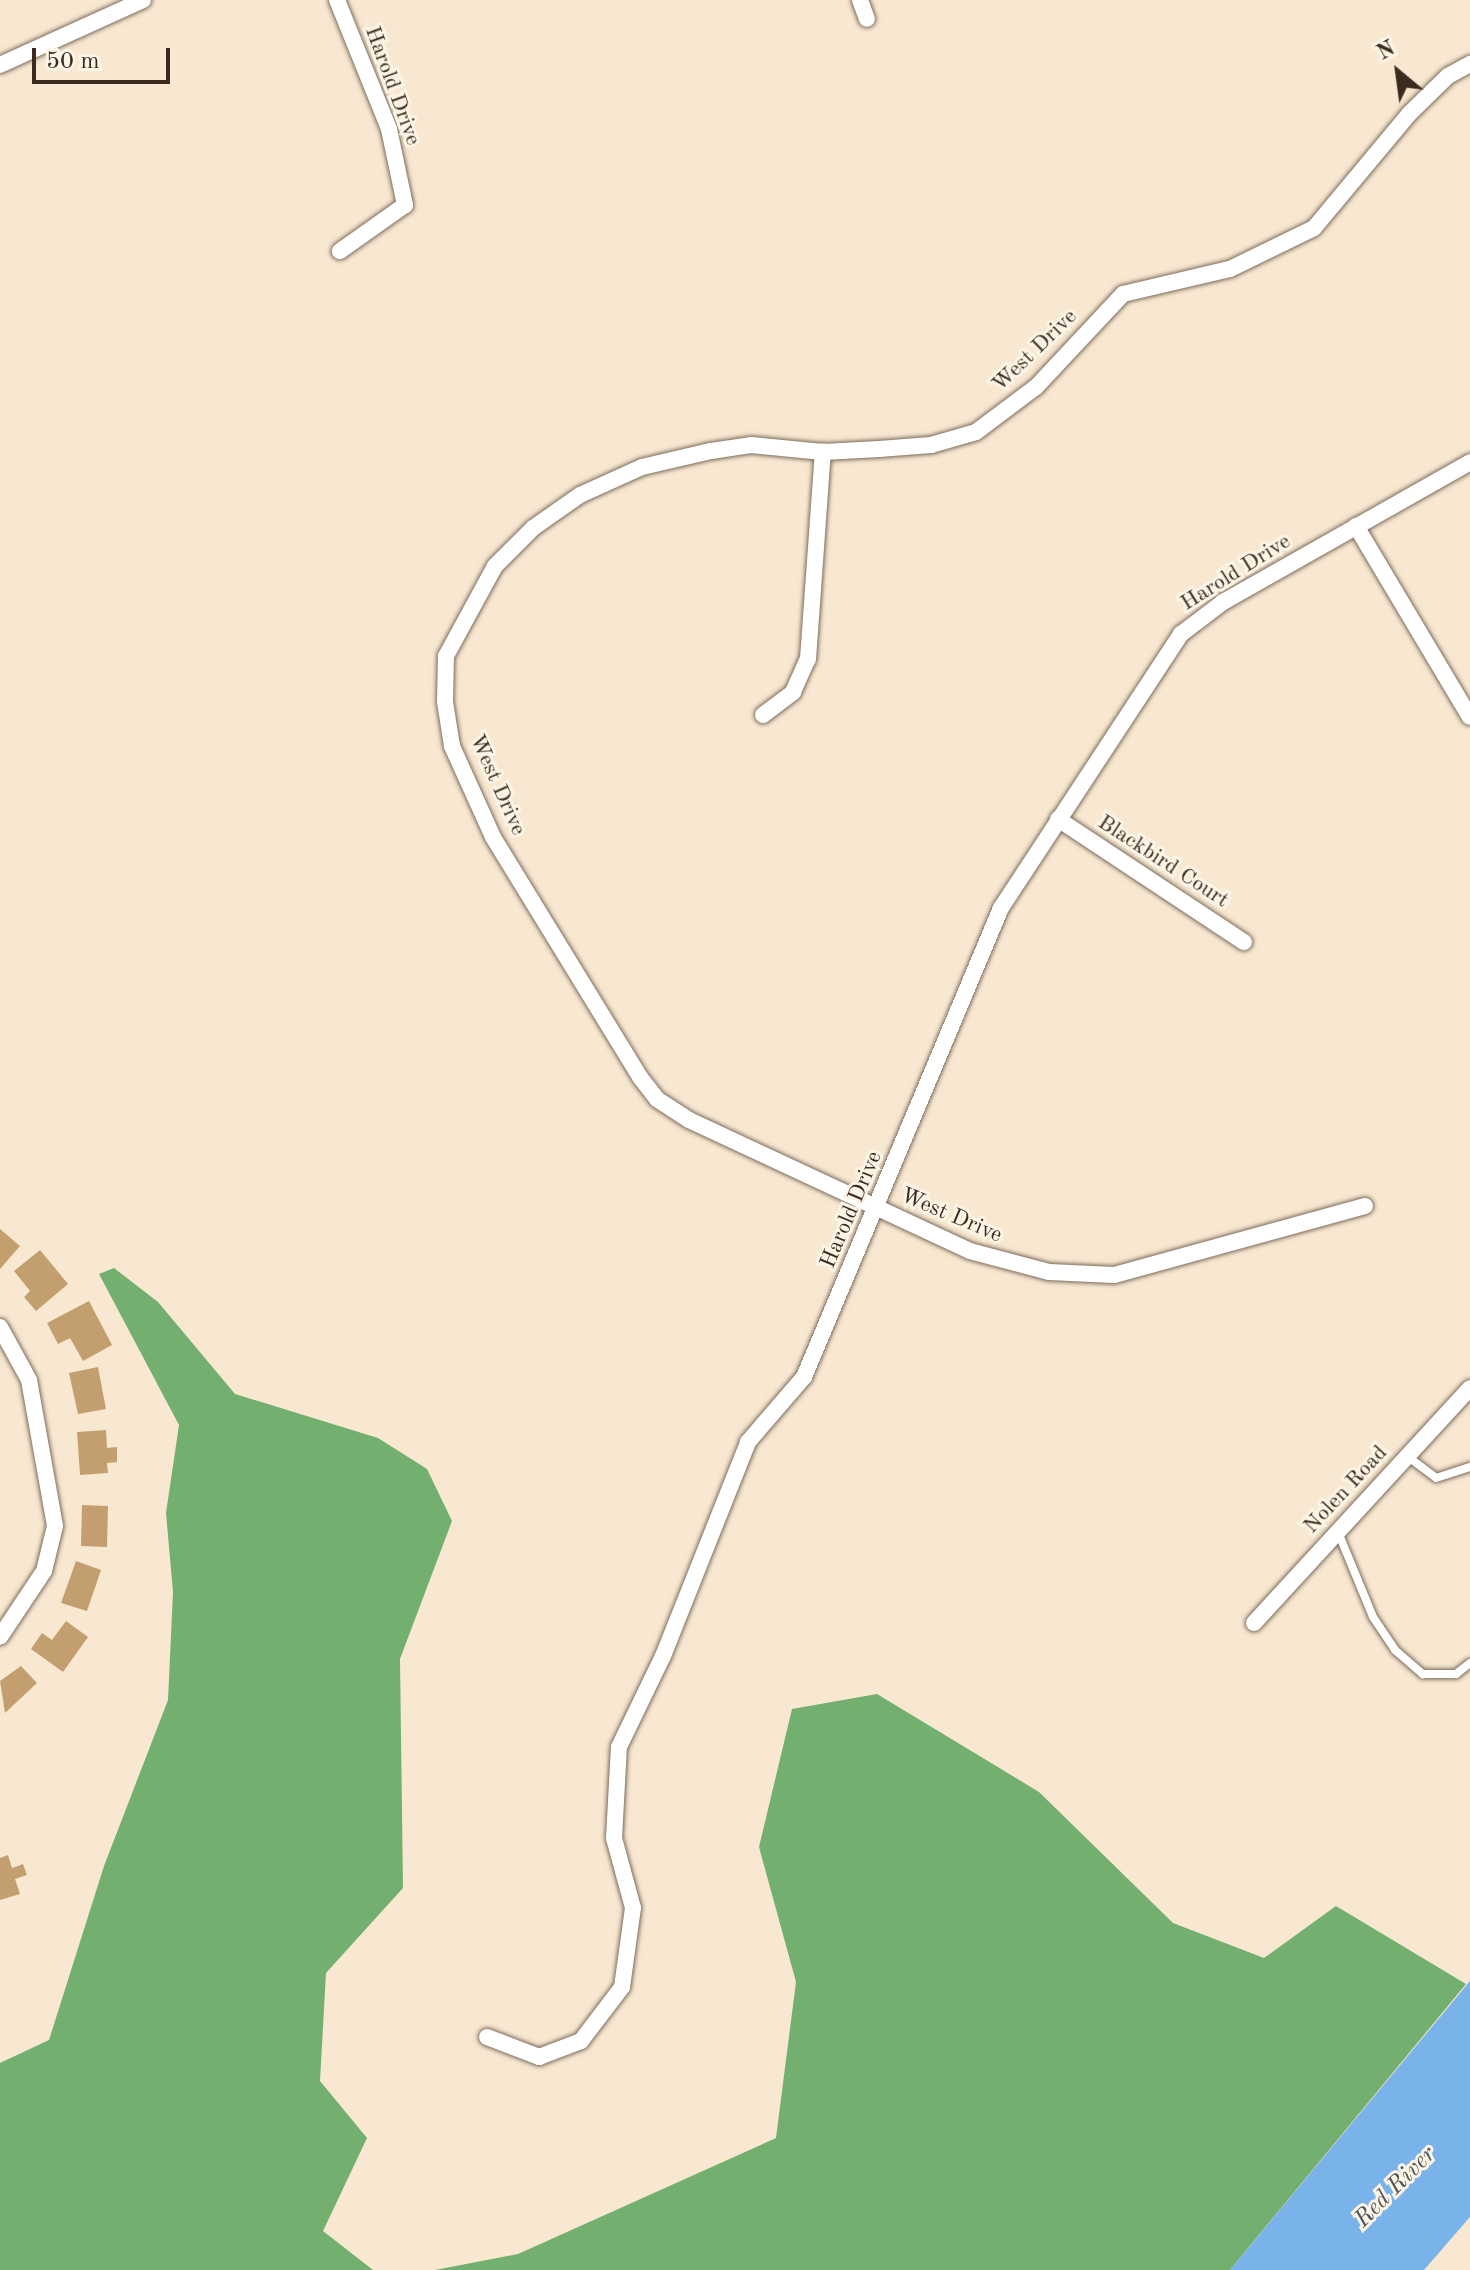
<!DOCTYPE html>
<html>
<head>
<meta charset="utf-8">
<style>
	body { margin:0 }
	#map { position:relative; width:1470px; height:2270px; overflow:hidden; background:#f8e8d1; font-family:"Old Standard TT",serif }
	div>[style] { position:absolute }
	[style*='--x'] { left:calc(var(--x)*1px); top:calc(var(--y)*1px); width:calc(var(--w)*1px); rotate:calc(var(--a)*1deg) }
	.forest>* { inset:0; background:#73af6f }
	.water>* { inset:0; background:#7ab2ea }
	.building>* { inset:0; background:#c39f6f }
	.roads { filter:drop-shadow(0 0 2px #7d6c5d) drop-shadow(0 0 2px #7d6c5d) }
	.service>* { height:8px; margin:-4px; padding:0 4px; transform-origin:4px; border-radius:4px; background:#fff }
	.minor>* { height:16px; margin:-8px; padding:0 8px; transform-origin:8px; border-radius:8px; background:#fff }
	span { translate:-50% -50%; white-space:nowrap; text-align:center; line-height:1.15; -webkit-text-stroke:6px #fcf5e5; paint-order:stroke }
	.street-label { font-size:22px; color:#3b2a1e }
	.water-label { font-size:24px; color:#4e535b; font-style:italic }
	.north { position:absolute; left:1358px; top:32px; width:80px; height:80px; -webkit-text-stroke:6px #fcf5e5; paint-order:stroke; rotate:331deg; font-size:22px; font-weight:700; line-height:32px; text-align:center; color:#3b2a1e }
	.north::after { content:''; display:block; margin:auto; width:28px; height:36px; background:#3b2a1e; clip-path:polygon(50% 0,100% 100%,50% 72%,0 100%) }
	.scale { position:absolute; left:32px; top:48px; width:138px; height:36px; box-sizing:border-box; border:4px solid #3b2a1e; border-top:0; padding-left:10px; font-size:24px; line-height:28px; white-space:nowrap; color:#3b2a1e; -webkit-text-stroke:6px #fcf5e5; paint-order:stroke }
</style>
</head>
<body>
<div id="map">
	<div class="forest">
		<div style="clip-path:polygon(114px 1268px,158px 1302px,235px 1394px,378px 1438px,427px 1469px,452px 1521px,400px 1659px,403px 1888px,326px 1973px,320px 2081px,367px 2138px,323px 2231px,373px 2270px,0 2270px,0 2063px,49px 2040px,104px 1866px,168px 1700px,173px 1592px,166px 1513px,179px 1425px,99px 1274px)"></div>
		<div style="clip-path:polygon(877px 1694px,1039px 1792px,1173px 1923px,1264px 1958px,1336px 1906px,1466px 1984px,1230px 2270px,435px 2270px,518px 2254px,776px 2138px,796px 1982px,759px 1847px,792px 1709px)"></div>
	</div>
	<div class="water">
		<div style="clip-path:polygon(1470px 1981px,1470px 2217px,1424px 2270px,1230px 2270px)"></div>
	</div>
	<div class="building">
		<div style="clip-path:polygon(0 1229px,20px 1246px,0 1269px)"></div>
		<div style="clip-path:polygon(40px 1250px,68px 1284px,36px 1311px,24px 1297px,30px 1291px,14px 1271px)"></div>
		<div style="clip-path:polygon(89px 1301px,112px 1345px,83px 1361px,70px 1338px,58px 1344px,47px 1323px)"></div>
		<div style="clip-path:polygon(98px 1367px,106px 1409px,78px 1414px,69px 1373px)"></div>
		<div style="clip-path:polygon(106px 1430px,107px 1448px,117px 1447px,117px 1462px,107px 1463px,108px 1473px,80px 1475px,77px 1432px)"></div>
		<div style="clip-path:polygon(82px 1505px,108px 1506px,107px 1547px,81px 1546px)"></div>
		<div style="clip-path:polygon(76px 1561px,101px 1570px,87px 1611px,61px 1603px)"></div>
		<div style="clip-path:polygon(66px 1621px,88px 1637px,63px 1672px,31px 1649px,42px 1633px,52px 1640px)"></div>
		<div style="clip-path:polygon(21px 1666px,37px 1683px,5px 1713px,0 1681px)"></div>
		<div style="clip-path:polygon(8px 1855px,12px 1868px,23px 1864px,27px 1875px,15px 1879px,20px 1894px,0 1900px,0 1858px)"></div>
	</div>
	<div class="roads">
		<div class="service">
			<div style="--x:1407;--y:1456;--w:36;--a:37"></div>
			<div style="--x:1436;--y:1478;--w:36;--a:-18"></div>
			<div style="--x:1338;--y:1532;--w:92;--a:67.6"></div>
			<div style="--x:1373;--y:1617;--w:40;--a:56"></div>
			<div style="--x:1395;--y:1650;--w:37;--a:41"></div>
			<div style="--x:1423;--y:1674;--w:33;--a:0"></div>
			<div style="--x:1456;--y:1674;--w:18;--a:-38"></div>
		</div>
		<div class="minor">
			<div style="--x:337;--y:0;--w:139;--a:68"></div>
			<div style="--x:389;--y:129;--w:78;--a:78.1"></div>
			<div style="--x:405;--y:205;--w:80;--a:144.7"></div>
			<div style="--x:860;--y:0;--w:20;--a:70"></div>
			<div style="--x:0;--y:65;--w:157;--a:-24.4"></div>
			<div style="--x:1356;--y:526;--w:222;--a:59.2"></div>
			<div style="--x:763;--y:715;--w:38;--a:-37"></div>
			<div style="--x:793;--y:692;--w:36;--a:-66"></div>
			<div style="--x:808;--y:659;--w:208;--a:-85.9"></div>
			<div style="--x:1058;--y:819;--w:223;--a:33.5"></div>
			<div style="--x:1365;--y:1206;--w:260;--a:164.6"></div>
			<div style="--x:1114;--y:1275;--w:65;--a:-177.4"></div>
			<div style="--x:1049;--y:1272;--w:82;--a:-165.1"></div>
			<div style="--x:970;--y:1251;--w:310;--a:-155"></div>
			<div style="--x:689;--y:1120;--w:38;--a:-147"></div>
			<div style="--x:657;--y:1099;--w:28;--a:-128"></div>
			<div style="--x:640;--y:1077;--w:281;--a:-121.5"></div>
			<div style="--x:493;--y:837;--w:100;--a:-114.3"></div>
			<div style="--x:452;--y:746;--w:45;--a:-99"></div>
			<div style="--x:445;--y:702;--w:46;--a:-88.8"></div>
			<div style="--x:446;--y:656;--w:102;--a:-61.4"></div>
			<div style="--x:495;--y:566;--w:54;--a:-45"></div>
			<div style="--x:533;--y:528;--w:57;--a:-35.1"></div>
			<div style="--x:580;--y:495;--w:68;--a:-24.3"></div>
			<div style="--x:642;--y:467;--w:71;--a:-13.1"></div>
			<div style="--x:711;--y:451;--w:40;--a:-8.5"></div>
			<div style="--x:751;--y:445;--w:72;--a:5.6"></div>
			<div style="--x:823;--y:452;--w:56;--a:-3.1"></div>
			<div style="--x:879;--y:449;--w:52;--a:-4.4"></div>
			<div style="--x:931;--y:445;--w:47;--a:-16.1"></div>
			<div style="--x:976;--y:432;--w:75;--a:-36.9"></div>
			<div style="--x:1036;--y:387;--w:127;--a:-46.9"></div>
			<div style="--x:1123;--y:294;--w:110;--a:-13.2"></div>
			<div style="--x:1230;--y:269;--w:93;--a:-26"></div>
			<div style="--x:1314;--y:228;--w:148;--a:-50.2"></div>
			<div style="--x:1409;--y:114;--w:54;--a:-44.3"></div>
			<div style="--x:1448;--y:76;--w:25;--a:-29"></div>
			<div style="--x:0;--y:1327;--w:60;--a:61.3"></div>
			<div style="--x:29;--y:1380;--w:148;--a:79.9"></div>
			<div style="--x:55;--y:1526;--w:46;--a:103.7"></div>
			<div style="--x:44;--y:1571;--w:79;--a:123.7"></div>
			<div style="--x:1254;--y:1623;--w:319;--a:-47.4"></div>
			<div style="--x:487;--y:2037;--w:56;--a:21"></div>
			<div style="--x:539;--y:2057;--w:45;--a:-20.9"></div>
			<div style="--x:581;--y:2041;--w:68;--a:-52.8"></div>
			<div style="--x:622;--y:1987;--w:80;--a:-82.1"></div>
			<div style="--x:633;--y:1908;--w:73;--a:-105.2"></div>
			<div style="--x:614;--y:1838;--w:91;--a:-86.9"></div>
			<div style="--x:619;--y:1747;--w:101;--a:-64.2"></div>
			<div style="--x:663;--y:1656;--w:230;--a:-68.3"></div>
			<div style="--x:748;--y:1442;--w:86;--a:-49.3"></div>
			<div style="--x:804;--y:1377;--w:509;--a:-67.22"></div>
			<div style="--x:1001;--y:908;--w:328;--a:-56.7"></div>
			<div style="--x:1181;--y:634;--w:53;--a:-37.3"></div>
			<div style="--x:1223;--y:602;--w:284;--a:-29.5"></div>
		</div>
	</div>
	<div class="street-label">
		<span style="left:392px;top:86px;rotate:70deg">Harold Drive</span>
		<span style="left:1035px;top:351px;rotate:-44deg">West Drive</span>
		<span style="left:1236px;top:573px;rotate:-32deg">Harold Drive</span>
		<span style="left:497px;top:785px;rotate:66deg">West Drive</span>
		<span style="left:1163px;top:862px;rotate:33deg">Blackbird Court</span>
		<span style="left:852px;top:1210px;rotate:-67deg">Harold Drive</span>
		<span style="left:951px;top:1216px;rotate:23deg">West Drive</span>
		<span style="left:1346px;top:1490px;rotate:-47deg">Nolen Road</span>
	</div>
	<div class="water-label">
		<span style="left:1396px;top:2188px;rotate:-45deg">Red River</span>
	</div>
	<div class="north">N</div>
	<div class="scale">50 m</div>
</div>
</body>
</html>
